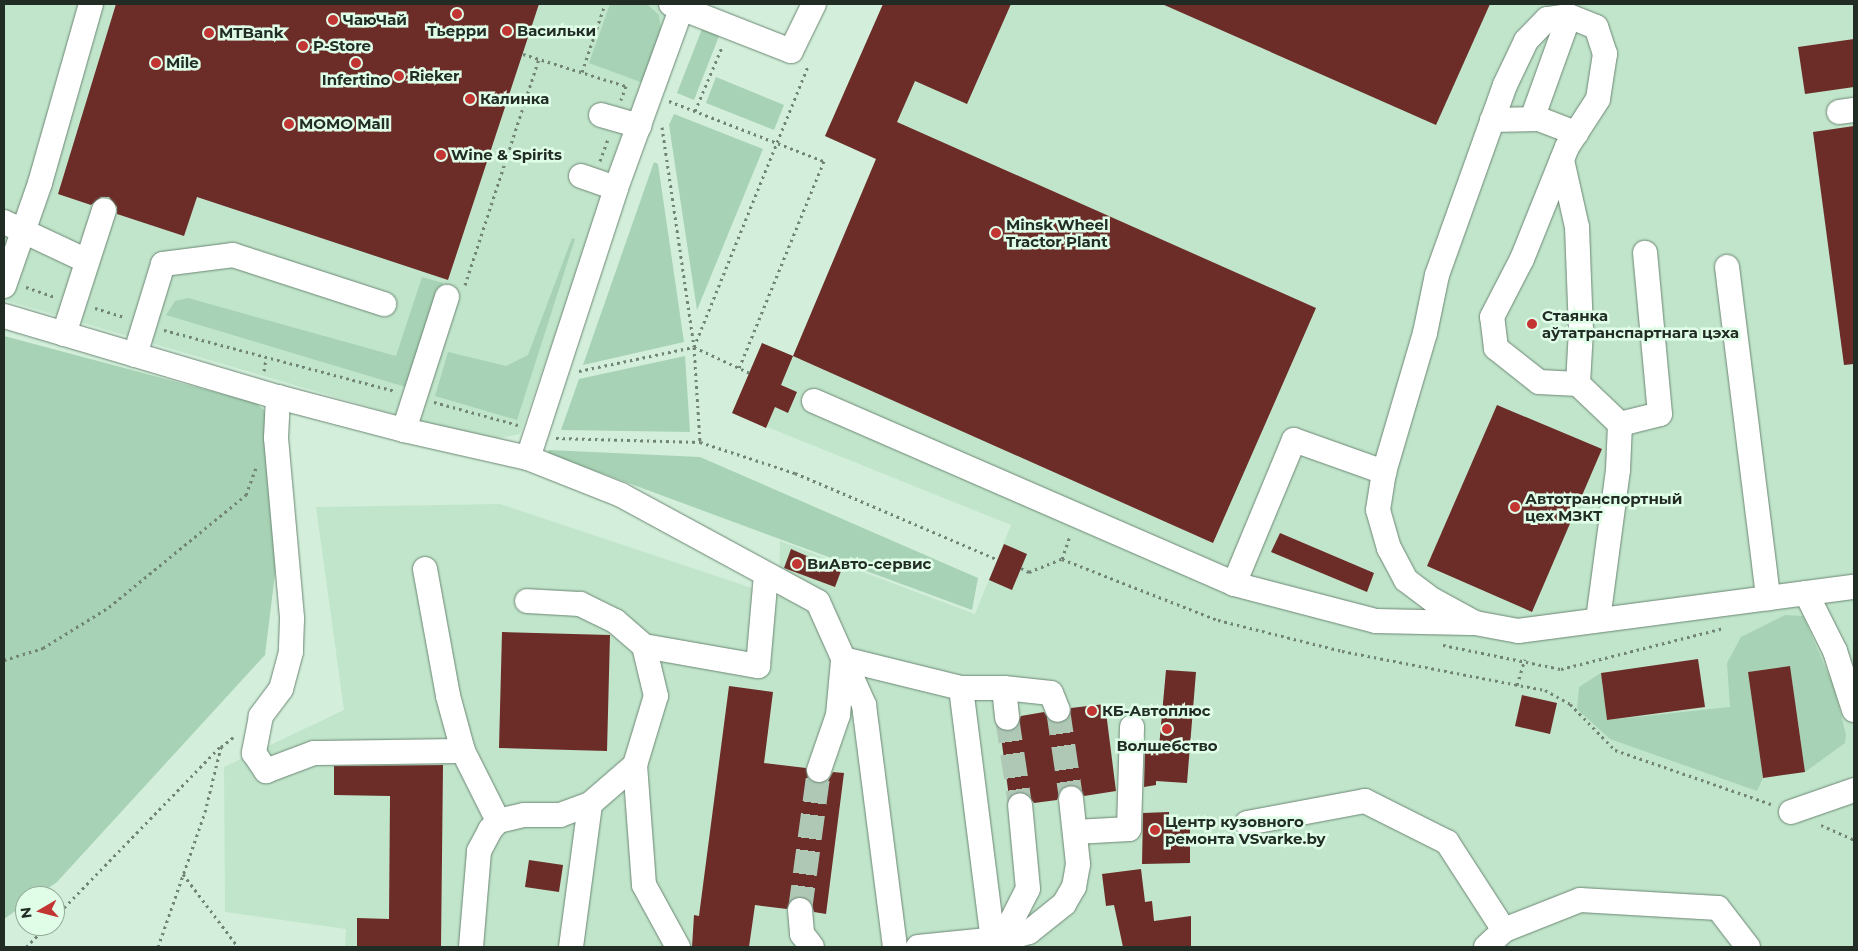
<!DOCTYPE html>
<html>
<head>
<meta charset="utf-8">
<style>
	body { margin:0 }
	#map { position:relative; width:1858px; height:951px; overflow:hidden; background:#d3efdb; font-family:Montserrat,sans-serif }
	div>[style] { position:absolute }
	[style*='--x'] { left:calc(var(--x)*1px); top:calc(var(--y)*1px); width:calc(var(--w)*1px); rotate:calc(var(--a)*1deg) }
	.built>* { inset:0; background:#c1e5cb }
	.green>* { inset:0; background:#a7d2b5 }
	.building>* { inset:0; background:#6c2c28 }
	.minor-tunnel>* { height:24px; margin-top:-12px; transform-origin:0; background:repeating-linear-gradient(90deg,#afc8b6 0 24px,transparent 0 36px) }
	.path>* { height:3px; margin-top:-1.5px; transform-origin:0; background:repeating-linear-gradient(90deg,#718476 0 2.5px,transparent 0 6.5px) }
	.roads { filter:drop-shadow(0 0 1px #6c8674) drop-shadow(0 0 1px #6c8674) }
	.minor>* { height:24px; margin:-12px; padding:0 12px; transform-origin:12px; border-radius:12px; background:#fff }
	.dots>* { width:14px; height:14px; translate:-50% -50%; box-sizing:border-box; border:2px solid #e0fde8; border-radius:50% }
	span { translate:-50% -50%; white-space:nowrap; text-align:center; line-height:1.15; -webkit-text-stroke:5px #e0fde8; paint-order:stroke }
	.poi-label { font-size:15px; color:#212c24; font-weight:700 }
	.left { translate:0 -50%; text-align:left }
	.frame { position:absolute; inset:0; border:5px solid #212c24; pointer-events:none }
	.north { position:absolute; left:15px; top:886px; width:50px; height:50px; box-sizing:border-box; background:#e0fde8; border:1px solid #94a99a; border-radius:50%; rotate:262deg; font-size:14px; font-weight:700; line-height:20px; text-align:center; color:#212c24 }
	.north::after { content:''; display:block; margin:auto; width:18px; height:22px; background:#c33532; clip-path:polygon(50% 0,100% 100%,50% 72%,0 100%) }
</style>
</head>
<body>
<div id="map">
	<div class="built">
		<div style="clip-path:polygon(4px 4px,672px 4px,520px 434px,486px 441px,4px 300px)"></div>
		<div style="clip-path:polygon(883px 4px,1854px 4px,1854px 947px,345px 947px,346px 929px,225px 912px,224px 767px,344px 710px,316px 507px,500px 504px,779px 597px,780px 541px,975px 614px,1011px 525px,732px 413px,762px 343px,793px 356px,876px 159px,825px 136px)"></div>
	</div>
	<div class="green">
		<div style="clip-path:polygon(610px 4px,647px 4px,659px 15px,661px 31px,643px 83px,589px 63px)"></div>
		<div style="clip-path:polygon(702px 29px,719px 36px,694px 100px,677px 93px)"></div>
		<div style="clip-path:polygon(716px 77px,784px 105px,774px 130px,706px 103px)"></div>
		<div style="clip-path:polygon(674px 114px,763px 149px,697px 310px,669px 125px)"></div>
		<div style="clip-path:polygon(654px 162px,658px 164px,684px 342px,583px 365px)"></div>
		<div style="clip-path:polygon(572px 238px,575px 239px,517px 420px,435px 396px,448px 352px,506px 366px,528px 355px)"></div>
		<div style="clip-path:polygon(422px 277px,443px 283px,409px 388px,166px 315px,175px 301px,188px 298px,396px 356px)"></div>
		<div style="clip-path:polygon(4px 336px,256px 403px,264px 410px,267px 421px,280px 534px,265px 655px,57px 882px,37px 896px,25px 896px,25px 904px,4px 919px)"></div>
		<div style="clip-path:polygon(685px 356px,690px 432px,561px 430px,579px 379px)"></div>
		<div style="clip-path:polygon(549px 450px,700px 457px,978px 578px,972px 610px,547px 453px)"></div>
		<div style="clip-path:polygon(1785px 615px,1803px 616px,1834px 687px,1846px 735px,1845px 743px,1805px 772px,1790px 666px,1748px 672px,1763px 778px,1757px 791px,1610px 739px,1577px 709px,1579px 687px,1601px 673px,1607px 720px,1730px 707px,1727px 663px,1741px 637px)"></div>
	</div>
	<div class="building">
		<div style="clip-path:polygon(116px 4px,539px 4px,448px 280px,197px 197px,184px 236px,117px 214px,117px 207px,109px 197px,101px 197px,91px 205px,58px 194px)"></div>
		<div style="clip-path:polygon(883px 4px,1011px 4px,967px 104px,915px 81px,897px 122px,1316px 308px,1213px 543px,793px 356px,876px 159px,825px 136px)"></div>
		<div style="clip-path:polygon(1162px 4px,1490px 4px,1436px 125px)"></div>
		<div style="clip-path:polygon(1854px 39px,1854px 87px,1805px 94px,1798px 47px)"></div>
		<div style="clip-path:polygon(1854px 126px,1854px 364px,1844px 365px,1813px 132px)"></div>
		<div style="clip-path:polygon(762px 343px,793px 356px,781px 385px,797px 392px,788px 413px,775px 407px,766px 428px,732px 413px)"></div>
		<div style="clip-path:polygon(1497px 405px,1602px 449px,1532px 612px,1427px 566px)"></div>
		<div style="clip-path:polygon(1280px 533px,1374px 573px,1367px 592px,1271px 552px)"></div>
		<div style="clip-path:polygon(1004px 544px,1027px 554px,1012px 590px,989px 580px)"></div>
		<div style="clip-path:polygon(791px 549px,841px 571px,835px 587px,784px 568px)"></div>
		<div style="clip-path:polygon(502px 632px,610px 635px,607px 751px,499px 748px)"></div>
		<div style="clip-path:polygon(1698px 659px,1705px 707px,1607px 720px,1601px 673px)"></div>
		<div style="clip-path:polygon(1790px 666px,1805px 772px,1763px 778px,1748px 672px)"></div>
		<div style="clip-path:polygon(1166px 670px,1196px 672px,1187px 783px,1156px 781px,1156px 785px,1144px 787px,1145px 746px,1159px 747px)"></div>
		<div style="clip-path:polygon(729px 686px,773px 692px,764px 763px,806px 768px,808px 779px,815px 783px,828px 781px,833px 772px,844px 773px,826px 914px,814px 912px,811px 902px,799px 896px,792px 899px,787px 909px,755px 905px,749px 947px,692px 947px,694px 915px,699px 916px)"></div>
		<div style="clip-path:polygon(1522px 695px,1557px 703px,1550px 734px,1515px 726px)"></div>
		<div style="clip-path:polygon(1105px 704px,1116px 791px,1084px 796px,1077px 786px,1070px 784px,1063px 787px,1057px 800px,1034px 803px,1026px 793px,1019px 791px,1009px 797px,1000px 729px,1015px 729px,1021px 716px,1044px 712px,1050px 721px,1063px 723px,1069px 718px,1071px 708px)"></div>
		<div style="clip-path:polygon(443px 765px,441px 947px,357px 947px,357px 918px,389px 919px,390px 796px,334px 795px,334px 766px)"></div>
		<div style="clip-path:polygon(1169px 812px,1169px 824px,1190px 824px,1190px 863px,1142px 864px,1143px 813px)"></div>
		<div style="clip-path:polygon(529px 860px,563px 865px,559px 892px,525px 887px)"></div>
		<div style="clip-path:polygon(1141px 869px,1145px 902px,1152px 901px,1154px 921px,1191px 916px,1191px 947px,1123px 947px,1114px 905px,1106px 906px,1102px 874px)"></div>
	</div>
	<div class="minor-tunnel">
		<div style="--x:1058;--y:710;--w:89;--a:81.6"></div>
		<div style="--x:1007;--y:718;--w:88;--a:81.5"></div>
		<div style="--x:800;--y:910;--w:141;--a:-82.3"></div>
	</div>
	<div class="path">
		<div style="--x:523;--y:54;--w:108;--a:17.3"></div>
		<div style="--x:626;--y:86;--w:15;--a:110"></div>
		<div style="--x:582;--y:72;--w:72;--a:-71.3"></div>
		<div style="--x:669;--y:101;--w:166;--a:21.2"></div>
		<div style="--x:824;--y:161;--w:224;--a:112.3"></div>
		<div style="--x:695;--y:111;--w:69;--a:-67.1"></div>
		<div style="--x:662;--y:127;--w:222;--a:81.7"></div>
		<div style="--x:694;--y:347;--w:95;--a:86.4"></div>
		<div style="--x:600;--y:161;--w:23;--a:-70"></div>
		<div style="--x:465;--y:285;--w:238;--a:-71.9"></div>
		<div style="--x:26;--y:287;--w:31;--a:19"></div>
		<div style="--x:95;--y:308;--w:31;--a:17"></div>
		<div style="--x:164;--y:330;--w:239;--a:14.8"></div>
		<div style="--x:694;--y:347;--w:305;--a:-67.9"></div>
		<div style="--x:264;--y:371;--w:12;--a:-81"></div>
		<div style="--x:579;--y:371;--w:117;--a:-11.8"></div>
		<div style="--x:694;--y:347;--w:62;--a:24.9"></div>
		<div style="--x:434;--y:402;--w:87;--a:15.3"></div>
		<div style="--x:556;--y:438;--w:144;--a:1.6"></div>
		<div style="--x:700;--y:442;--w:100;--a:18.1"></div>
		<div style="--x:795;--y:473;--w:220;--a:23.1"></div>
		<div style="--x:1062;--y:559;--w:24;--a:-71"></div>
		<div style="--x:1021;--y:568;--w:9;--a:27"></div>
		<div style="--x:1029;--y:572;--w:35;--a:-22"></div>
		<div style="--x:1062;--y:559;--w:168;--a:21.4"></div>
		<div style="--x:1218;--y:620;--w:128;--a:14"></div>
		<div style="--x:1342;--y:651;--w:207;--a:10.9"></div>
		<div style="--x:1545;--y:690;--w:29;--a:29"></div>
		<div style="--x:1570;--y:704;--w:64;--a:45.6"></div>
		<div style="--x:1615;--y:750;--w:165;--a:19.1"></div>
		<div style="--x:1443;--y:645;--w:120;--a:11.5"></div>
		<div style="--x:1561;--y:669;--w:168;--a:-14.1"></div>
		<div style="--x:4;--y:660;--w:41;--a:-17.1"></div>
		<div style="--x:43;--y:648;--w:78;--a:-31.8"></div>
		<div style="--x:109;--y:607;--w:177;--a:-39.3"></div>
		<div style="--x:246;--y:495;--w:32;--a:-70"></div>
		<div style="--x:1517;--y:685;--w:27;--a:-73"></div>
		<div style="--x:1821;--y:825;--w:36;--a:24"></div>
		<div style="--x:183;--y:874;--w:91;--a:53"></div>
		<div style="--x:55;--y:917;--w:237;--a:-45.9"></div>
		<div style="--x:26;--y:947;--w:30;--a:-45"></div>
		<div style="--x:158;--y:947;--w:143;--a:-70.8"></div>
		<div style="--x:205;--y:812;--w:67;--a:-76.2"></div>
		<div style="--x:221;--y:747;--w:19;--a:-39"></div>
	</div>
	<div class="roads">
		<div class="minor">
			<div style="--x:671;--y:4;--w:129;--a:21.4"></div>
			<div style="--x:791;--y:51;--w:52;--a:-63.9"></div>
			<div style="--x:1839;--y:112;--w:15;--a:-8"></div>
			<div style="--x:601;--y:115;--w:40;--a:16"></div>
			<div style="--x:1532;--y:119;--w:109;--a:-70.2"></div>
			<div style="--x:1492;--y:120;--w:47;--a:-1.2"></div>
			<div style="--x:1539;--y:119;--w:40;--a:21"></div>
			<div style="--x:1562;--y:160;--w:69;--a:77.4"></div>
			<div style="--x:1577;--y:227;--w:103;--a:87.8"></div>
			<div style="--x:1581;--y:330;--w:54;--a:93.2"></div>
			<div style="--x:1578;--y:384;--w:39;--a:-177"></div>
			<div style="--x:1539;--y:382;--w:55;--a:-141.7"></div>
			<div style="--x:1496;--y:348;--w:31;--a:-97"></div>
			<div style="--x:1492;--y:317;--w:65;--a:-62.7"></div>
			<div style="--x:1522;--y:259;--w:121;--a:-68.1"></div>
			<div style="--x:1567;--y:147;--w:57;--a:-57.1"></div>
			<div style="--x:1598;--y:99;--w:46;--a:-81.2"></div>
			<div style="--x:1605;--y:54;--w:28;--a:-108"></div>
			<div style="--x:1596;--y:27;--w:29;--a:-158"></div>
			<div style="--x:1569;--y:16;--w:22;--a:172"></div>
			<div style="--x:1547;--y:19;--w:30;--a:134"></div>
			<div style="--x:1526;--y:41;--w:49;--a:115.5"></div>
			<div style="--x:1505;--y:85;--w:202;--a:109.7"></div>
			<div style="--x:1437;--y:275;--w:59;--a:101.7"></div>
			<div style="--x:1425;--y:333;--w:145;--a:106.4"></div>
			<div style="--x:1384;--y:472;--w:38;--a:99"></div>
			<div style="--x:1378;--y:510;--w:40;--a:74"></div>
			<div style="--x:1389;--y:548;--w:36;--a:62"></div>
			<div style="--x:1406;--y:580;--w:34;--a:37"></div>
			<div style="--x:1433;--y:600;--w:48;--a:28.7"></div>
			<div style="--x:1475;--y:623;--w:44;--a:10.5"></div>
			<div style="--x:1518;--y:631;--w:339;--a:-7.5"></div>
			<div style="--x:581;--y:176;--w:37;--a:19"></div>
			<div style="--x:4;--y:222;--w:92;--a:25.2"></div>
			<div style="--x:1727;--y:267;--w:334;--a:82.9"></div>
			<div style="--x:4;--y:286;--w:109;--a:-70.7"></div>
			<div style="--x:40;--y:183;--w:186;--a:-74.1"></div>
			<div style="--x:4;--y:316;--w:286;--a:16.5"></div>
			<div style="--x:278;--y:397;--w:130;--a:14.7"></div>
			<div style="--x:404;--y:430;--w:127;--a:12.7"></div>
			<div style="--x:528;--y:458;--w:100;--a:21.7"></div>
			<div style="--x:621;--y:495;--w:224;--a:28.5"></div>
			<div style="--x:818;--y:602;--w:113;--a:65.9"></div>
			<div style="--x:864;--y:705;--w:244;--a:82.7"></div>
			<div style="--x:64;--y:334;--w:130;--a:-72.1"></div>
			<div style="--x:135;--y:355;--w:95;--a:-72.9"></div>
			<div style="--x:163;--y:264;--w:71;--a:-7.3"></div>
			<div style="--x:233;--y:255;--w:159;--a:18"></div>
			<div style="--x:1578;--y:384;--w:58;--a:43.6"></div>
			<div style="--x:1620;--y:424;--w:46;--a:92.5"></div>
			<div style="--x:1618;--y:470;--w:151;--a:97.6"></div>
			<div style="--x:278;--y:397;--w:41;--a:92.8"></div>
			<div style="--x:276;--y:438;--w:182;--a:84.9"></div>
			<div style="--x:292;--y:619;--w:33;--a:92"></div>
			<div style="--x:291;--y:652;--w:38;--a:105"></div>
			<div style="--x:281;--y:689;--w:34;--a:127"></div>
			<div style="--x:261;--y:716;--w:38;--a:101"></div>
			<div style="--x:254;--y:753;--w:22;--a:56"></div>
			<div style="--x:266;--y:771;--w:51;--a:-20.6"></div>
			<div style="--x:314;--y:753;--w:149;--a:-0.8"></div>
			<div style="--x:463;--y:751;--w:78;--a:63.4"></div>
			<div style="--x:814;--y:401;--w:458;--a:23.5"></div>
			<div style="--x:1234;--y:584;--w:156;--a:-67.4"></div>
			<div style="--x:1294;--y:440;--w:96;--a:19.6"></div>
			<div style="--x:1620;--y:424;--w:41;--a:-14"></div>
			<div style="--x:1660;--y:414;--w:162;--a:-95.3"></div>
			<div style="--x:404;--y:430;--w:140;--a:-72.1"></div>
			<div style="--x:528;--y:458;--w:284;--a:-71.9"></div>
			<div style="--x:616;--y:188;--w:196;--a:-70"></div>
			<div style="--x:425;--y:569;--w:129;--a:79.7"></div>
			<div style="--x:448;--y:696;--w:57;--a:74.7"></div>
			<div style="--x:1234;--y:584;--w:147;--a:14.6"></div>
			<div style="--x:1376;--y:621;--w:94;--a:1.2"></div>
			<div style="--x:1806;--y:593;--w:65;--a:63.4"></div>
			<div style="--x:1835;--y:651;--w:62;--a:72.1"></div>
			<div style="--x:644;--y:646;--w:116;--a:10"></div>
			<div style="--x:758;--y:666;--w:92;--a:-85"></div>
			<div style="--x:843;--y:659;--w:122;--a:13.8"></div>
			<div style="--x:961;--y:688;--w:43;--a:0"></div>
			<div style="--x:1004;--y:688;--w:30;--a:84"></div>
			<div style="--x:961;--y:688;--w:255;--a:82.8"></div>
			<div style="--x:1004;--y:688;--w:47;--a:6.1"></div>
			<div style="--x:1051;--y:693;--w:18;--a:68"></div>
			<div style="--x:635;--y:765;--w:120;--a:85.7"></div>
			<div style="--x:644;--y:885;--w:71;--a:61.3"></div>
			<div style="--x:819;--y:770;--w:58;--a:-70.9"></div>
			<div style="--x:838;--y:715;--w:54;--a:-84.7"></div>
			<div style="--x:1791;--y:812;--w:67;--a:-19.2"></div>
			<div style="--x:1247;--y:823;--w:120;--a:-10.6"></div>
			<div style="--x:1365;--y:801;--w:92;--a:26.6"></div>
			<div style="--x:1447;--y:842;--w:105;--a:57.1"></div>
			<div style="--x:1075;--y:832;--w:54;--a:-3.2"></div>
			<div style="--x:1129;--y:829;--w:102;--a:-88.3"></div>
			<div style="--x:800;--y:910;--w:24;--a:85"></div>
			<div style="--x:802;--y:934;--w:16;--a:52"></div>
			<div style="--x:993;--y:941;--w:24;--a:-45"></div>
			<div style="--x:1010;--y:924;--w:39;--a:-63"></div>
			<div style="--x:1028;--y:889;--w:84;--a:-95.4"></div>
			<div style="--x:471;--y:947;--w:96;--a:-85.2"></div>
			<div style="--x:479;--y:851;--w:24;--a:-62"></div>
			<div style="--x:490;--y:830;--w:12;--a:-48"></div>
			<div style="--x:498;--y:821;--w:27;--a:-13"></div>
			<div style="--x:524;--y:815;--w:36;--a:0"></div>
			<div style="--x:560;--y:815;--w:32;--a:-20"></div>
			<div style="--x:590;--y:804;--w:60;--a:-40.9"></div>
			<div style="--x:635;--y:765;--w:72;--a:-73.1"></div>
			<div style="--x:656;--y:696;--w:51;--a:-103.5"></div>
			<div style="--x:644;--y:646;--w:38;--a:-139"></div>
			<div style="--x:615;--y:621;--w:39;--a:-154"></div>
			<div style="--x:580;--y:604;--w:53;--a:-176.8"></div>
			<div style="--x:571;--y:947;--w:144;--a:-82.4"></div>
			<div style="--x:918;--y:947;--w:90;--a:-5.7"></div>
			<div style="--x:1008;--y:938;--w:22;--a:-16"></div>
			<div style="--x:1029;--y:932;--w:45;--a:-38.7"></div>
			<div style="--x:1064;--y:904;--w:20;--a:-60"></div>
			<div style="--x:1074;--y:887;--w:23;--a:-80"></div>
			<div style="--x:1078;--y:864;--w:66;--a:-96.1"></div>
			<div style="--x:1486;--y:947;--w:25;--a:-43"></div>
			<div style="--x:1504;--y:930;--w:82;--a:-21.5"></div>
			<div style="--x:1580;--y:900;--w:138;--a:3.3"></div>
			<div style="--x:1718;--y:908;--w:49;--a:52.4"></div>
		</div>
	</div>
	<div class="dots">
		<div style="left:457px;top:14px;background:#c33532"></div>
		<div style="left:333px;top:20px;background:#c33532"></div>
		<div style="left:507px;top:31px;background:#c33532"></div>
		<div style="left:209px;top:33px;background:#c33532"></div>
		<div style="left:303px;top:46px;background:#c33532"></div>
		<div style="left:156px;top:63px;background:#c33532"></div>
		<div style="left:356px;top:63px;background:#c33532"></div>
		<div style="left:399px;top:76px;background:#c33532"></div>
		<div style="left:470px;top:99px;background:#c33532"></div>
		<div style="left:289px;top:124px;background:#c33532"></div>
		<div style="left:441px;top:155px;background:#c33532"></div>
		<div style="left:996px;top:233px;background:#c33532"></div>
		<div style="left:1532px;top:324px;background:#c33532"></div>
		<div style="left:1515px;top:507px;background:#c33532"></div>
		<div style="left:797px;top:564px;background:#c33532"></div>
		<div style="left:1092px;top:711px;background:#c33532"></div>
		<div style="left:1167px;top:729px;background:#c33532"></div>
		<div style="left:1155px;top:830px;background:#c33532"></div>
	</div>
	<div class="poi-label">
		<span class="left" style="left:343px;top:20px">ЧаюЧай</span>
		<span style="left:457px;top:31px">Тьерри</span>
		<span class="left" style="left:517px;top:31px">Васильки</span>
		<span class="left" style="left:219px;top:33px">MTBank</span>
		<span class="left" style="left:313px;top:46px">P-Store</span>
		<span class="left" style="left:166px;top:63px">Mile</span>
		<span class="left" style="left:409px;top:76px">Rieker</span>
		<span style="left:356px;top:80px">Infertino</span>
		<span class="left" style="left:480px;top:99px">Калинка</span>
		<span class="left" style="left:299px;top:124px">MOMO Mall</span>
		<span class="left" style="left:451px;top:155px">Wine &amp; Spirits</span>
		<span class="left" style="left:1006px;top:233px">Minsk Wheel<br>Tractor Plant</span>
		<span class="left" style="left:1542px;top:324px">Стаянка<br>аўтатранспартнага цэха</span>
		<span class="left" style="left:1525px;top:507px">Автотранспортный<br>цех МЗКТ</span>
		<span class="left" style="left:807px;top:564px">ВиАвто-сервис</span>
		<span class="left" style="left:1102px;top:711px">КБ-Автоплюс</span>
		<span style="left:1167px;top:746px">Волшебство</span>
		<span class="left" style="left:1165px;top:830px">Центр кузовного<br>ремонта VSvarke.by</span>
	</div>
	<div class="frame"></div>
	<div class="north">N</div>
</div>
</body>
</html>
